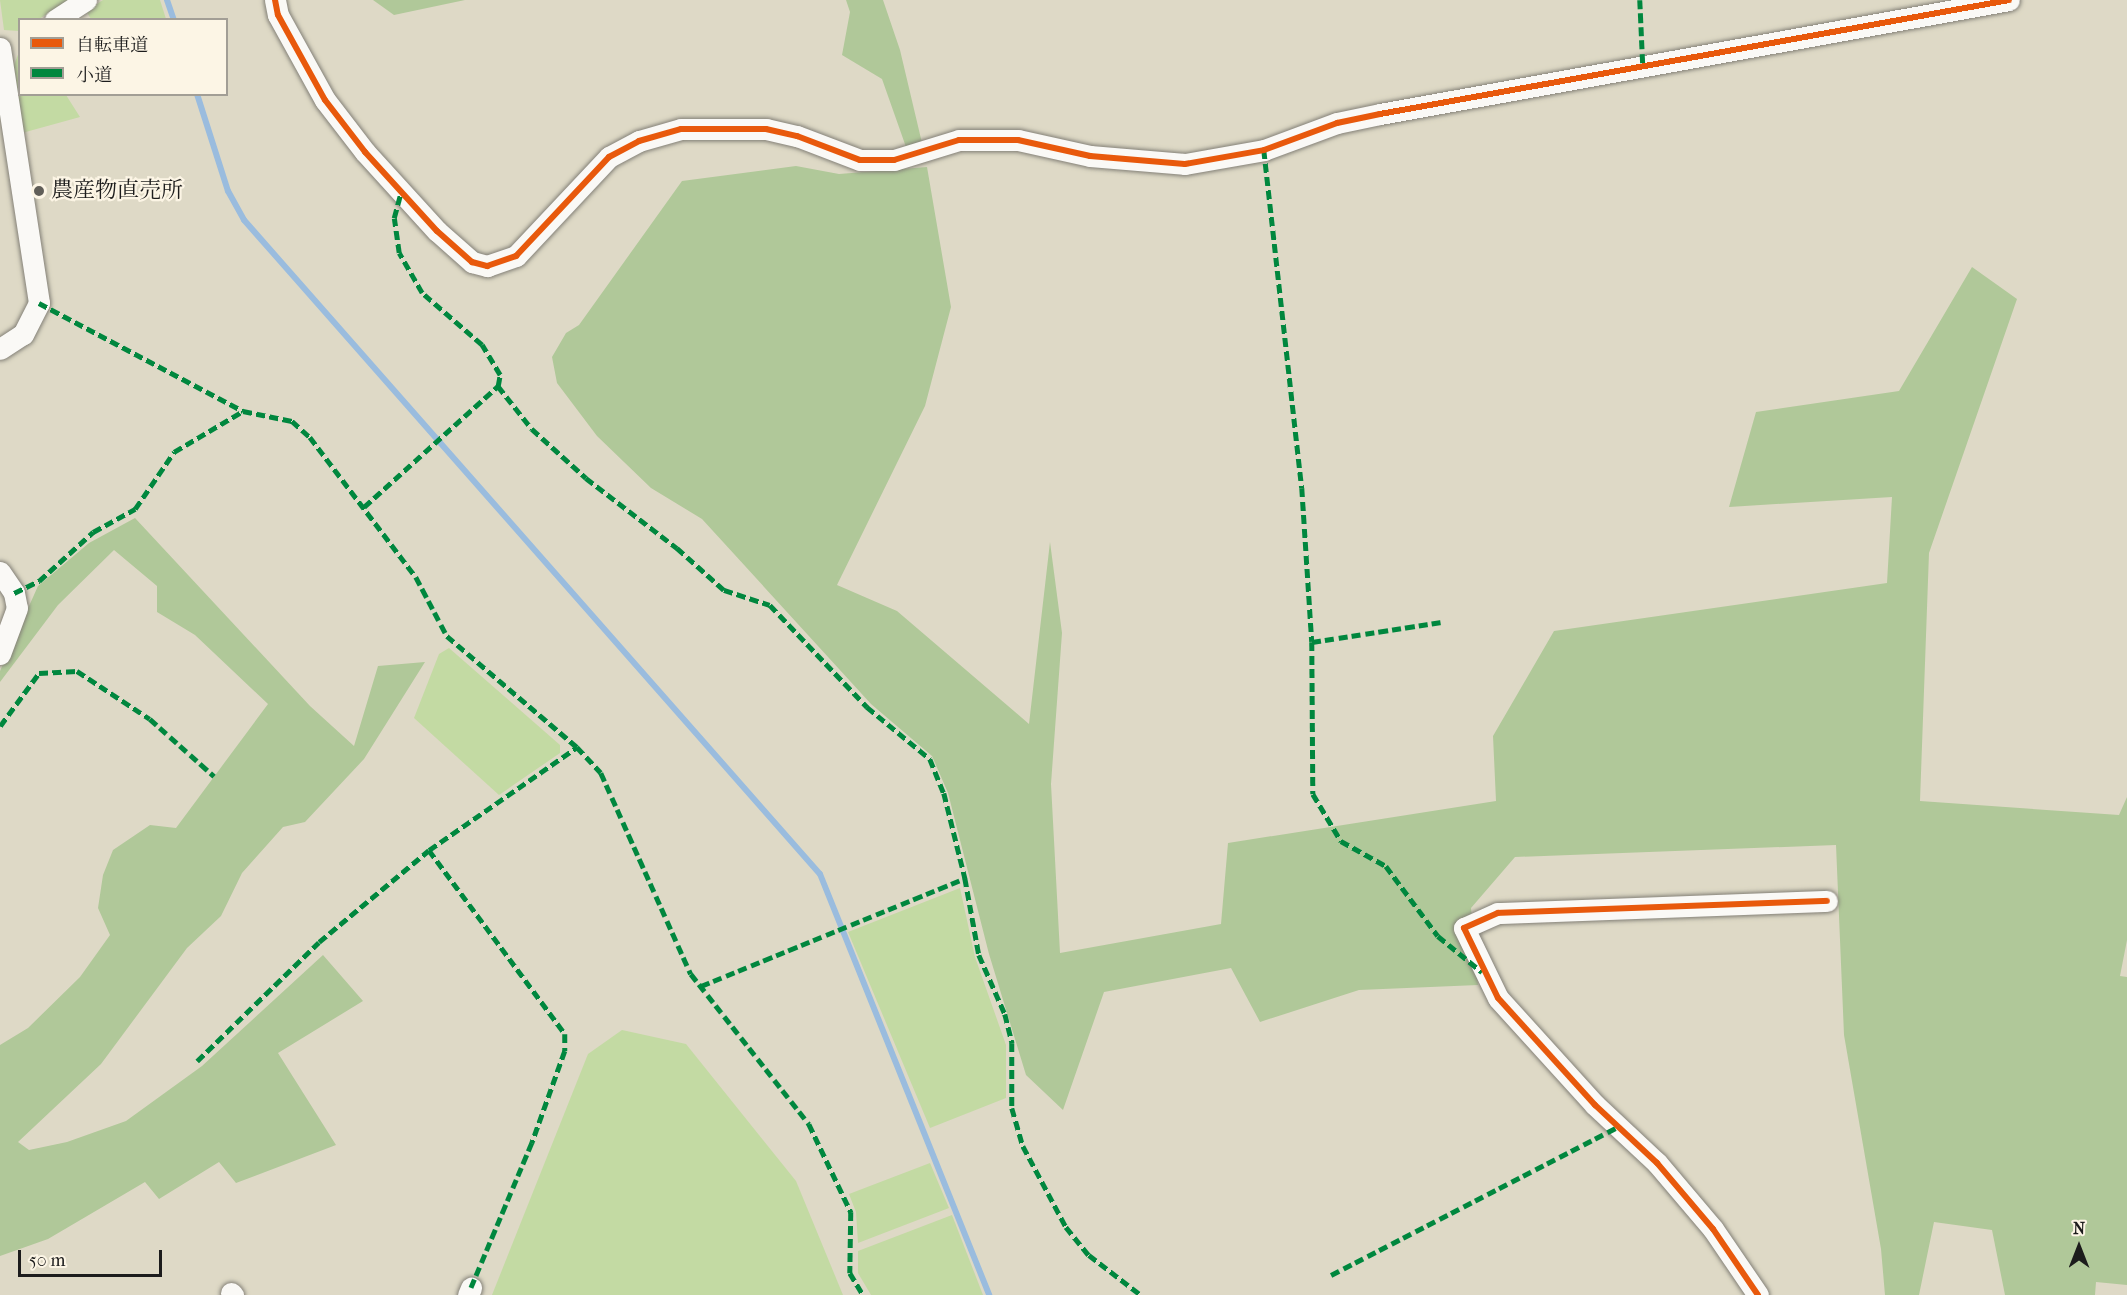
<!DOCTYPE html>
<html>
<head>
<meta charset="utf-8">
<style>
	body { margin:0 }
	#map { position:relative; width:2127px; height:1295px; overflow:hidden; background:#ded9c6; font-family:"IM FELL French Canon","Noto Serif JP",serif }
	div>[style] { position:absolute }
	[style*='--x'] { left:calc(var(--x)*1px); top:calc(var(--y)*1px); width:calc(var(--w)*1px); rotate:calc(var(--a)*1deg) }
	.green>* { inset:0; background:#c3daa3 }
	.forest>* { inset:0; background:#b0c899 }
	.stream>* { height:6px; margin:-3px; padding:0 3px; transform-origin:3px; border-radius:3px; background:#9abcde }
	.roads { filter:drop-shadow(0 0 2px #838077) drop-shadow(0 0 2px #838077) }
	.minor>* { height:21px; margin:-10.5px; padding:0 10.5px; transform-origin:10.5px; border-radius:10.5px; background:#faf9f6 }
	.quiet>* { height:4.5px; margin-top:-2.25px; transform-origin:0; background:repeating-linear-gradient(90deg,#00873e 0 9px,transparent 0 13.5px) }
	.cycleway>* { height:6px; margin:-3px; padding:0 3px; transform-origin:3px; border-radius:3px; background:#e8590c }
	.dots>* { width:16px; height:16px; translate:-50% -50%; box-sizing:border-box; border:3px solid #fcf5e5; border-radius:50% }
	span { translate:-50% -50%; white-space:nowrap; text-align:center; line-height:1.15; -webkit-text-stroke:4.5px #fcf5e5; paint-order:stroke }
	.poi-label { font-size:22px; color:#1c1c1c }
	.left { translate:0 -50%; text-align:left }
	.legend { position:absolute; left:18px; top:18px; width:210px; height:78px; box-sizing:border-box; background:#fcf5e5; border:2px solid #a29e95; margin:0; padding:8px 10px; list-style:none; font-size:18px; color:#1c1c1c }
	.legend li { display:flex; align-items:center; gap:12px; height:30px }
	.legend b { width:30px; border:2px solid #a29e95 }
	.north { position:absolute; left:2049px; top:1217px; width:60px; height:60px; -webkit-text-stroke:4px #fcf5e5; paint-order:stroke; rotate:0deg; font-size:16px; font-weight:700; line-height:24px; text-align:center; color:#1c1c1c }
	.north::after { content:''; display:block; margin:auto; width:21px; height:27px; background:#1c1c1c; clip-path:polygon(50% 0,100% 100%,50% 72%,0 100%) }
	.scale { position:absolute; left:18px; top:1250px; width:144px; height:27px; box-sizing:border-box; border:3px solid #1c1c1c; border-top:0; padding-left:8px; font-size:18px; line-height:21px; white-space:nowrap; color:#1c1c1c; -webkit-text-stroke:4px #fcf5e5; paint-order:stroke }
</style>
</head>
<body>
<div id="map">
	<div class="green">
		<div style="clip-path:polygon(0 0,69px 0,39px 19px,20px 20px,19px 31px,4px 30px)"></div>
		<div style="clip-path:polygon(103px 0,160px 0,166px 19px,91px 19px,86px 11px)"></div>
		<div style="clip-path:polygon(19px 52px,20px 94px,66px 95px,80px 117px,22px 133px,14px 65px)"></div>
		<div style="clip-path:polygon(449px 648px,560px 745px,560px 753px,499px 795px,414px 718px,439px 654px)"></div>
		<div style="clip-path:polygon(960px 888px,975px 957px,1006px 1045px,1006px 1098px,930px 1128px,848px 932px)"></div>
		<div style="clip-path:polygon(622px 1030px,686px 1044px,796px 1181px,843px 1295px,492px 1295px,588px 1054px)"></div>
		<div style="clip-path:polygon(930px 1163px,949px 1208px,858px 1243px,856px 1212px,849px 1194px)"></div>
		<div style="clip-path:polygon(952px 1215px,983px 1295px,871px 1295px,858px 1273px,858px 1251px)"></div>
	</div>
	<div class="forest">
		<div style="clip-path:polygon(373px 0,465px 0,394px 15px)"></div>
		<div style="clip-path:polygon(846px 0,883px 0,900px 50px,922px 143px,906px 147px,882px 79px,842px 55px,850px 12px)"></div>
		<div style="clip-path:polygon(796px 166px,839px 174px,927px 167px,951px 307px,925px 406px,837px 585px,897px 611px,1029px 724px,1050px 542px,1062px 633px,1051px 784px,1060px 953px,1221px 924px,1228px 843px,1496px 801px,1493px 736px,1554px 631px,1887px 583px,1892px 497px,1729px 507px,1756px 412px,1899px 391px,1972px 267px,2017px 299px,1929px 553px,1920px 801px,2119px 815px,2127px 797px,2127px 940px,2120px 976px,2127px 977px,2127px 1285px,2096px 1282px,2095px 1295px,2005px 1295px,1992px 1230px,1934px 1222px,1919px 1295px,1885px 1295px,1881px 1249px,1844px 1035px,1836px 845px,1515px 857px,1471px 908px,1478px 985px,1359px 990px,1260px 1022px,1231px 968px,1104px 992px,1063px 1110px,1026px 1075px,989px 954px,948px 793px,932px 756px,871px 704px,702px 519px,651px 488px,597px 436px,557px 383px,552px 357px,566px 333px,579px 325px,682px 181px)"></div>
		<div style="clip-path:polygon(135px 518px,310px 706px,354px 746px,378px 666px,425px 662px,364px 759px,305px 822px,283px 827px,242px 873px,221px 916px,187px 948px,101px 1064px,18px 1142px,29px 1150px,67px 1142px,126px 1121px,202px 1066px,323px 955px,363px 1001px,278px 1053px,336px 1145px,236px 1183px,219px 1162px,159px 1199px,145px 1182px,48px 1239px,0 1256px,0 1045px,28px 1028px,80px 977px,110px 935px,98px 908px,103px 875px,113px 850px,150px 825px,176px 828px,268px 704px,195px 635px,157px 612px,157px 586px,114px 550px,58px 605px,0 682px,0 671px,38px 586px,89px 543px)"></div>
	</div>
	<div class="stream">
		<div style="--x:167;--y:0;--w:21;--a:71"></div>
		<div style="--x:197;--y:94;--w:102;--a:72.3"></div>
		<div style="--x:228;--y:191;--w:33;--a:61"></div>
		<div style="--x:244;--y:220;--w:871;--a:48.63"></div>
		<div style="--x:820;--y:874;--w:454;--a:68.1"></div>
	</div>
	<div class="roads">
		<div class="minor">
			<div style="--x:275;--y:0;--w:15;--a:79"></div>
			<div style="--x:278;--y:15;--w:97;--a:61.1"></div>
			<div style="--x:325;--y:100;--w:66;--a:52.4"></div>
			<div style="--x:365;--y:152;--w:107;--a:47.7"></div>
			<div style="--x:437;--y:231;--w:47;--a:41.5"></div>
			<div style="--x:472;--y:262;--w:16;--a:15"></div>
			<div style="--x:487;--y:266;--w:31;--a:-19"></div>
			<div style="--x:516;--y:256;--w:136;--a:-46.8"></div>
			<div style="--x:609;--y:157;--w:34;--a:-28"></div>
			<div style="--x:639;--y:141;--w:44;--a:-15.9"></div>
			<div style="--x:681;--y:129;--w:85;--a:0"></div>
			<div style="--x:766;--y:129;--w:32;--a:13"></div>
			<div style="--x:797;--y:136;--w:67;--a:20.9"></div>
			<div style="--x:860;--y:160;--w:34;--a:0"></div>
			<div style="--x:894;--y:160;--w:68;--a:-17.1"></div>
			<div style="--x:959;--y:140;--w:59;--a:0"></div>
			<div style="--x:1018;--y:140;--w:74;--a:12.5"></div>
			<div style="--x:1090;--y:156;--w:95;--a:4.8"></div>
			<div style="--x:1185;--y:164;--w:80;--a:-10"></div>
			<div style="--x:1264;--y:150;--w:78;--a:-20.3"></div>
			<div style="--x:1337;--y:123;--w:44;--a:-11.8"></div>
			<div style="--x:1380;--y:114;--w:639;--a:-10.27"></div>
			<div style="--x:55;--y:20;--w:37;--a:-33"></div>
			<div style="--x:0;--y:48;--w:258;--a:81.3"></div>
			<div style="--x:39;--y:303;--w:35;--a:117"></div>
			<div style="--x:23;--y:334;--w:27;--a:147"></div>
			<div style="--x:0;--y:572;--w:25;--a:56"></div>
			<div style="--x:14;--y:593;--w:15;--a:79"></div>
			<div style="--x:17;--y:608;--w:49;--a:110.3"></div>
			<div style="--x:231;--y:1293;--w:3;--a:45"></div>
			<div style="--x:468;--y:1295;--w:8;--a:-67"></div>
			<div style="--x:1758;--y:1295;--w:80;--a:-124.3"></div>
			<div style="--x:1713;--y:1229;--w:87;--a:-130.3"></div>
			<div style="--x:1657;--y:1163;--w:85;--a:-136.9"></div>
			<div style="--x:1595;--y:1105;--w:144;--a:-132.2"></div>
			<div style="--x:1498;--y:998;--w:78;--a:-115.9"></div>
			<div style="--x:1464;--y:928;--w:37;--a:-24"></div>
			<div style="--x:1498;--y:913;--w:329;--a:-2.1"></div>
		</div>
	</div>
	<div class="quiet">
		<div style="--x:1640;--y:0;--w:66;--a:87.4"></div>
		<div style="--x:1264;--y:150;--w:340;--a:83.6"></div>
		<div style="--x:1302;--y:488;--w:154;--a:86.3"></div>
		<div style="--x:1312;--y:642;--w:131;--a:-8.8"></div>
		<div style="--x:39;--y:303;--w:231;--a:27.9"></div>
		<div style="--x:243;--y:411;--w:50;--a:11.5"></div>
		<div style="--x:292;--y:421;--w:24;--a:42"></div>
		<div style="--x:310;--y:437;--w:176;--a:52.9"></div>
		<div style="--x:416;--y:577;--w:67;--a:62.3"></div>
		<div style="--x:447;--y:636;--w:171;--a:40.5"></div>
		<div style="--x:577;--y:747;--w:35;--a:47"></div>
		<div style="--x:601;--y:773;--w:220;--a:65.9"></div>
		<div style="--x:691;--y:974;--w:191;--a:51.8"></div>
		<div style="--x:809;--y:1124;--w:98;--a:64.5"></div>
		<div style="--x:851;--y:1212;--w:61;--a:90.9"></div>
		<div style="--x:850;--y:1273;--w:26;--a:59"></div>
		<div style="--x:498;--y:386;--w:55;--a:51.7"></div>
		<div style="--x:532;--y:429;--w:73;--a:42.2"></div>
		<div style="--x:586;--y:478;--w:115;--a:37.6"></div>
		<div style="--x:677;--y:548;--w:63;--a:41.8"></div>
		<div style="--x:724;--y:590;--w:48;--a:18.1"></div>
		<div style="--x:770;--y:605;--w:141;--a:46.4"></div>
		<div style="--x:867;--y:707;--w:82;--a:39.5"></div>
		<div style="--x:930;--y:759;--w:37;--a:68"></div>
		<div style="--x:944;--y:793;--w:88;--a:76.1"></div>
		<div style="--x:965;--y:878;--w:78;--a:79.7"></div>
		<div style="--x:979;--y:955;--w:64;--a:66.2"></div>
		<div style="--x:1005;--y:1014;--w:30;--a:76"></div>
		<div style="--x:1012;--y:1043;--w:65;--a:90"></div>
		<div style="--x:1012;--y:1108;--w:40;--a:74"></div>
		<div style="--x:1023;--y:1146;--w:92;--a:62"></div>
		<div style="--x:1066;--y:1227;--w:36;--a:51"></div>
		<div style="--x:1089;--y:1255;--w:66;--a:37.6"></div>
		<div style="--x:364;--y:507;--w:181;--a:-42.1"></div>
		<div style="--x:498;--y:386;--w:11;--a:-80"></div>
		<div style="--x:500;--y:375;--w:35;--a:-121"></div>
		<div style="--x:482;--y:345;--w:79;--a:-139.1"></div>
		<div style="--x:422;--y:293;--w:46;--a:-119.9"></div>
		<div style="--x:399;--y:253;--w:35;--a:-98"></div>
		<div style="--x:394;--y:218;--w:27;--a:-75"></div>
		<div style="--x:14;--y:593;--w:28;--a:-26"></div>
		<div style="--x:39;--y:581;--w:73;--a:-42.2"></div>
		<div style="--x:93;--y:532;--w:48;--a:-28.7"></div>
		<div style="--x:135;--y:509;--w:69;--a:-55.6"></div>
		<div style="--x:174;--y:452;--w:80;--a:-30.7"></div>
		<div style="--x:1312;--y:642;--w:152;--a:89.6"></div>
		<div style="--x:1313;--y:794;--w:55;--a:59.2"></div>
		<div style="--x:1341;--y:841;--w:51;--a:29.1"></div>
		<div style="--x:1386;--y:866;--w:87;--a:53.4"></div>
		<div style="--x:1438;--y:936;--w:57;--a:39.3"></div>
		<div style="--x:0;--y:726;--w:66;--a:-53.7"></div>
		<div style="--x:39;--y:673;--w:38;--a:-3"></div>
		<div style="--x:77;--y:671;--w:87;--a:33.3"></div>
		<div style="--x:150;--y:719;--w:86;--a:41.7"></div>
		<div style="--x:429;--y:850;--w:229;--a:53.5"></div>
		<div style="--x:565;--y:1034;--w:17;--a:90"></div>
		<div style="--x:565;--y:1051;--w:98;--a:109.7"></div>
		<div style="--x:532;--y:1143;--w:157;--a:112.8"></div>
		<div style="--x:701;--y:986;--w:285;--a:-22.2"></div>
		<div style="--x:197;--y:1061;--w:170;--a:-44.3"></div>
		<div style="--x:319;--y:942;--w:143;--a:-39.9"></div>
		<div style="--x:429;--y:850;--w:180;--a:-34.8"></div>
		<div style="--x:1331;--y:1275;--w:323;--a:-27.3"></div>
	</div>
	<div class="cycleway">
		<div style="--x:275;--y:0;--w:15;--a:79"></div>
		<div style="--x:278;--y:15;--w:97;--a:61.1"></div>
		<div style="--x:325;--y:100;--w:66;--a:52.4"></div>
		<div style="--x:365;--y:152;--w:107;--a:47.7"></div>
		<div style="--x:437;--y:231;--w:47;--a:41.5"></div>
		<div style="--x:472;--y:262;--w:16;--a:15"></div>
		<div style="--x:487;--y:266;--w:31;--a:-19"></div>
		<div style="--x:516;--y:256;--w:136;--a:-46.8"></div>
		<div style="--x:609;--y:157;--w:34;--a:-28"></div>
		<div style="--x:639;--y:141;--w:44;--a:-15.9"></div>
		<div style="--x:681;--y:129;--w:85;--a:0"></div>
		<div style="--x:766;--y:129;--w:32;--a:13"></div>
		<div style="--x:797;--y:136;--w:67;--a:20.9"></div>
		<div style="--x:860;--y:160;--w:34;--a:0"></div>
		<div style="--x:894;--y:160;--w:68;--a:-17.1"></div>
		<div style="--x:959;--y:140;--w:59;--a:0"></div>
		<div style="--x:1018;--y:140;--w:74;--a:12.5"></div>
		<div style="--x:1090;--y:156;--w:95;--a:4.8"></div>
		<div style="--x:1185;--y:164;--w:80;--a:-10"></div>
		<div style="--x:1264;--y:150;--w:78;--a:-20.3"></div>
		<div style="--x:1337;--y:123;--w:44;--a:-11.8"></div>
		<div style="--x:1380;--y:114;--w:639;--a:-10.27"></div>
		<div style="--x:1758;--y:1295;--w:80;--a:-124.3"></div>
		<div style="--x:1713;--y:1229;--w:87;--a:-130.3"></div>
		<div style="--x:1657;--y:1163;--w:85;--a:-136.9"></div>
		<div style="--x:1595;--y:1105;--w:144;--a:-132.2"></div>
		<div style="--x:1498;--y:998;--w:78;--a:-115.9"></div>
		<div style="--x:1464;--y:928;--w:37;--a:-24"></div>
		<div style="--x:1498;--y:913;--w:329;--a:-2.1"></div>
	</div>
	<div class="dots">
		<div style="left:39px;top:191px;background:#605e58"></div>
	</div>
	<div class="poi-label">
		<span class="left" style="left:51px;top:191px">農産物直売所</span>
	</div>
	<ul class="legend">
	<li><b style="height:8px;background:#e8590c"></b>自転車道</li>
	<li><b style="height:8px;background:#00873e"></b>小道</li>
	</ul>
	<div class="north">N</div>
	<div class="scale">50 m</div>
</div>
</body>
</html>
